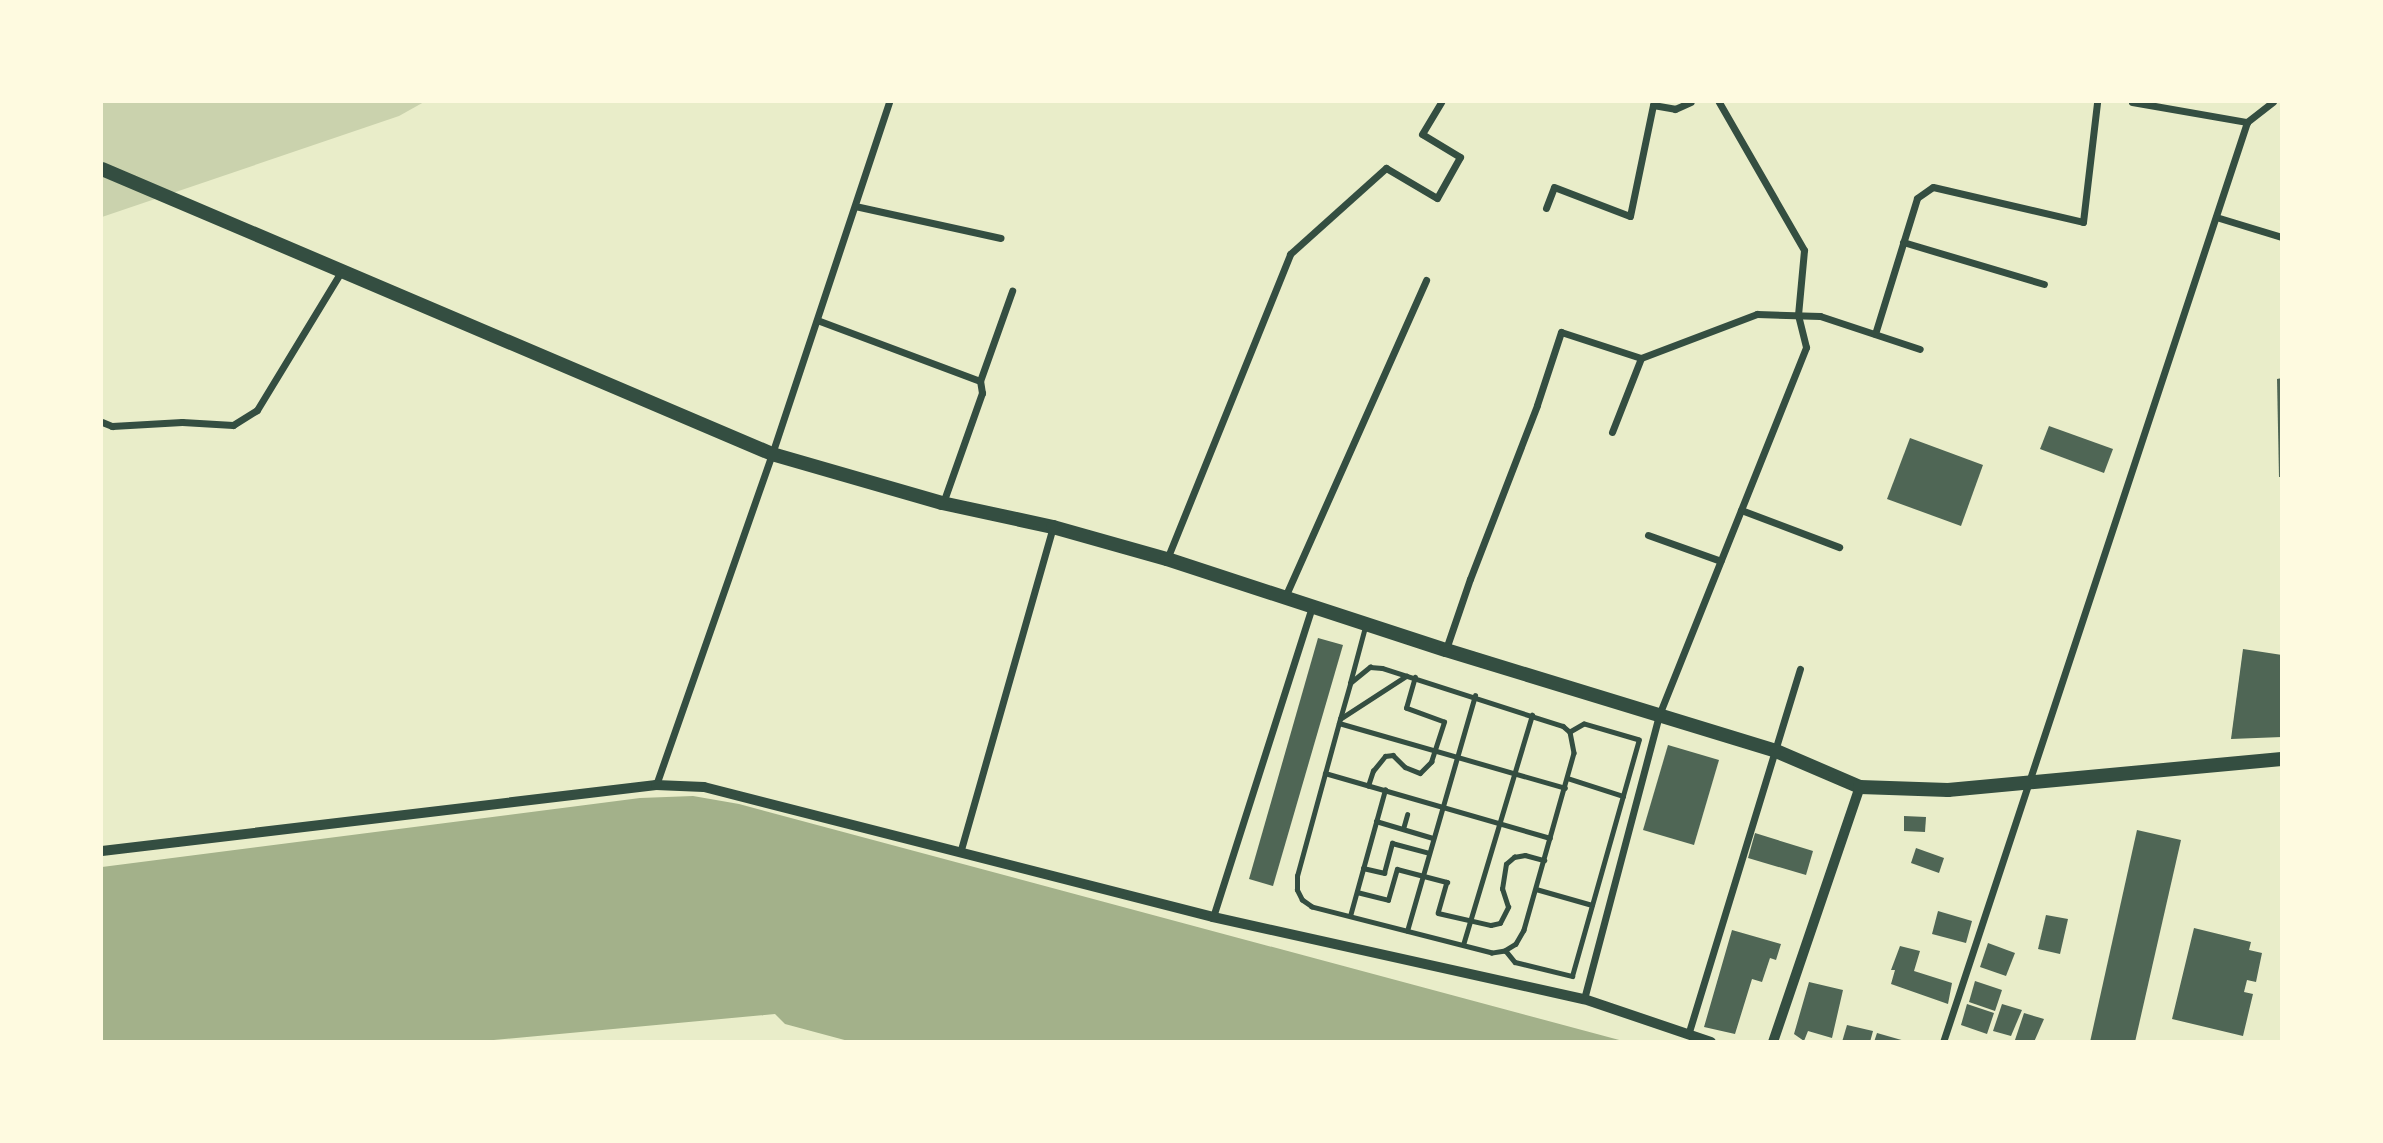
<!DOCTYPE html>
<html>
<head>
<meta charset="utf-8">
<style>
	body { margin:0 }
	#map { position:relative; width:2383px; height:1143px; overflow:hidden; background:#e9edc9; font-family:"Alegreya Sans",sans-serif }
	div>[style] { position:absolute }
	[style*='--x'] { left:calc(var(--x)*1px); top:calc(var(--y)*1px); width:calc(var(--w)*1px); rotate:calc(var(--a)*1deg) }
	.green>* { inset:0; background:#cad2ad }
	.water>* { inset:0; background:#a3b18a }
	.building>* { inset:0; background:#4f6655 }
	.service>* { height:4.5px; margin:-2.25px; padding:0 2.25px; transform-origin:2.25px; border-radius:2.25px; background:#344e41 }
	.minor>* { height:7px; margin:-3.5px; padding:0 3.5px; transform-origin:3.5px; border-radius:3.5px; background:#344e41 }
	.tertiary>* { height:10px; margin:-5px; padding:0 5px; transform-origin:5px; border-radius:5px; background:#344e41 }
	.primary>* { height:14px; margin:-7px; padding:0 7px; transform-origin:7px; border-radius:7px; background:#344e41 }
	span { translate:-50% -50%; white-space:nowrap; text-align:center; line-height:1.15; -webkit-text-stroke:7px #fefae0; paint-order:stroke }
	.frame { position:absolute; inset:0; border:103px solid #fefae0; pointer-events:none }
</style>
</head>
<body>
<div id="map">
	<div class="green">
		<div style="clip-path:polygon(102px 102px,424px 102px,399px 116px,102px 217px)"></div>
	</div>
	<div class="water">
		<div style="clip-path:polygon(693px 796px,739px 804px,1623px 1041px,852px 1042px,785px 1024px,775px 1014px,472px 1042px,102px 1041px,102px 867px,640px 798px)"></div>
	</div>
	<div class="building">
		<div style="clip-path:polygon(2282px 378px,2282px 477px,2279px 477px,2277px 379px)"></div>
		<div style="clip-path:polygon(2049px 426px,2113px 449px,2104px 473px,2040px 449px)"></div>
		<div style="clip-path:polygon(1910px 438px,1983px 465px,1961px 526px,1887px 499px)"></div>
		<div style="clip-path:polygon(1318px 638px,1343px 645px,1273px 886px,1249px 879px)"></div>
		<div style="clip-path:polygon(2243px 649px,2282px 655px,2282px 737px,2231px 739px)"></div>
		<div style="clip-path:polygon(1668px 745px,1719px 760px,1694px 845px,1643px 830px)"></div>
		<div style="clip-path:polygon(1904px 816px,1926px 817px,1925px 832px,1904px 831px)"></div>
		<div style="clip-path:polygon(2137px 830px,2181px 840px,2135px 1042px,2090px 1042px)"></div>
		<div style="clip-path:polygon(1755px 833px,1813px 851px,1806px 875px,1748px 858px)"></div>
		<div style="clip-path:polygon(1916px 848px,1944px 858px,1939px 873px,1911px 863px)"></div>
		<div style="clip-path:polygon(1938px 911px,1972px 921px,1966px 943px,1932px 934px)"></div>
		<div style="clip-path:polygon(2046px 915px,2068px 919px,2060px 954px,2038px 949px)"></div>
		<div style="clip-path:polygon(2194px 928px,2251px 942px,2249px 950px,2262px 953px,2256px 982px,2247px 980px,2244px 992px,2253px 994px,2243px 1036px,2172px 1019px)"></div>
		<div style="clip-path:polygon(1732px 930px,1781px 944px,1776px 960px,1770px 958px,1762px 982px,1752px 979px,1735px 1034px,1704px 1027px)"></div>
		<div style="clip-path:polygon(1988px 943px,2015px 953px,2006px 976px,1980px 967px)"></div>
		<div style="clip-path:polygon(1900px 946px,1920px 951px,1914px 971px,1952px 983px,1948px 1004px,1891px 984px,1895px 970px,1891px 970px)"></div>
		<div style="clip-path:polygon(1975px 981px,2002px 990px,1995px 1011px,1969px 1002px)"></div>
		<div style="clip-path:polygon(1809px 982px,1843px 990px,1832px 1038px,1808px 1031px,1804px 1041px,1794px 1034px)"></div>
		<div style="clip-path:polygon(1967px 1004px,1994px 1013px,1987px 1034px,1961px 1025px)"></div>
		<div style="clip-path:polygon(2002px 1004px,2022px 1010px,2011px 1036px,1993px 1031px)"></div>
		<div style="clip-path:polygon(2024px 1013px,2044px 1019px,2034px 1042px,2015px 1040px)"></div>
		<div style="clip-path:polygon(1847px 1025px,1873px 1031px,1870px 1042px,1842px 1042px)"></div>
		<div style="clip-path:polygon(1877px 1033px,1905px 1041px,1905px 1042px,1874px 1042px)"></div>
	</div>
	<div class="service">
		<div style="--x:1350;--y:683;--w:26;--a:-39"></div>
		<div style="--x:1370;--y:667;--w:12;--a:5"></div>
		<div style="--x:1382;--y:668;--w:190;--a:17.8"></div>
		<div style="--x:1563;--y:726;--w:9;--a:41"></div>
		<div style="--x:1570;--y:732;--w:21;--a:79"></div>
		<div style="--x:1574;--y:753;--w:184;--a:105.8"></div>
		<div style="--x:1524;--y:930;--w:16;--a:120"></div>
		<div style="--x:1516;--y:944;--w:13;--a:148"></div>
		<div style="--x:1505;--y:951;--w:13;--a:171"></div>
		<div style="--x:1492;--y:953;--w:186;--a:-165.7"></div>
		<div style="--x:1312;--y:907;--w:12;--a:-145"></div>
		<div style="--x:1302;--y:900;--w:11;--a:-117"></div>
		<div style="--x:1297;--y:890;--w:14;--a:-90"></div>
		<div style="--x:1297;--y:876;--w:163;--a:-74.7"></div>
		<div style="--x:1340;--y:719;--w:37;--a:-74"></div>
		<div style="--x:1350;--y:683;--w:58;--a:-75"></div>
		<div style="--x:1340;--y:719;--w:79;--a:-33.1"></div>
		<div style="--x:1339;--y:723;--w:235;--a:16"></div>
		<div style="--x:1325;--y:773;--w:234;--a:16.1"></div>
		<div style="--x:1567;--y:778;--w:59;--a:17.8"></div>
		<div style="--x:1368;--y:786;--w:16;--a:-72"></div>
		<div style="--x:1373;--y:771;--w:19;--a:-51"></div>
		<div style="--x:1385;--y:756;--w:8;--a:-7"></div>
		<div style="--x:1393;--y:755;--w:17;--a:45"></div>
		<div style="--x:1405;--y:767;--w:16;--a:22"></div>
		<div style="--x:1420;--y:773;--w:16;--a:-45"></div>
		<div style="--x:1431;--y:762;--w:42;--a:-72"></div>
		<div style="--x:1444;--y:722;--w:40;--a:-159.8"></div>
		<div style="--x:1406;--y:708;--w:32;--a:-74"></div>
		<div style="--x:1376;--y:821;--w:59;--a:16.6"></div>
		<div style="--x:1403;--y:829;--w:15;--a:-74"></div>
		<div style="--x:1363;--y:868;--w:22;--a:13"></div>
		<div style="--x:1384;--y:873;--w:31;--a:-75"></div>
		<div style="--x:1392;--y:843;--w:38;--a:15"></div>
		<div style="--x:1536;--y:889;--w:58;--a:15.9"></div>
		<div style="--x:1357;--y:892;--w:32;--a:14"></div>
		<div style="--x:1388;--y:900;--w:32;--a:-74"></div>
		<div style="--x:1397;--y:869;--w:52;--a:14.6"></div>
		<div style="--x:1447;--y:882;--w:32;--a:106"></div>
		<div style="--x:1438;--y:913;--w:54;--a:12.8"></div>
		<div style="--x:1491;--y:925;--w:9;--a:-13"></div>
		<div style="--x:1500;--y:923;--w:18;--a:-63"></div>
		<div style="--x:1508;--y:907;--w:19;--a:-108"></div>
		<div style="--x:1502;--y:889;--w:25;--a:-81"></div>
		<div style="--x:1506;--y:864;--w:11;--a:-41"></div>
		<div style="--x:1514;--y:857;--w:11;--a:-10"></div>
		<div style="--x:1525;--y:855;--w:20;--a:15"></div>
		<div style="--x:1350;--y:916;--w:131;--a:-74.5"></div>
		<div style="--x:1407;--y:931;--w:245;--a:-73.9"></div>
		<div style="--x:1463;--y:945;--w:240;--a:-73.3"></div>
		<div style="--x:1506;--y:951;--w:14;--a:51"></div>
		<div style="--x:1515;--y:962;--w:59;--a:13.8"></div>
		<div style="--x:1572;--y:976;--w:245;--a:-74.2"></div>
		<div style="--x:1639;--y:740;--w:57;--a:-163.8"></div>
		<div style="--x:1584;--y:724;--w:16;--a:150"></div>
	</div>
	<div class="minor">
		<div style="--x:2132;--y:102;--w:117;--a:9.9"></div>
		<div style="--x:2247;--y:122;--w:33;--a:-38"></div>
		<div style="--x:855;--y:206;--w:149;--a:12.4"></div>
		<div style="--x:1546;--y:208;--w:22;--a:-69"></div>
		<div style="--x:1554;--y:187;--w:81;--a:20.9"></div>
		<div style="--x:1630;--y:216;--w:113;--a:-78.3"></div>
		<div style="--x:1653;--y:105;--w:22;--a:10"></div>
		<div style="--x:1675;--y:109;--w:17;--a:-24"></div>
		<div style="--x:2216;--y:217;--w:69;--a:16.9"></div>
		<div style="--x:1903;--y:242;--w:147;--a:16.6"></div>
		<div style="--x:817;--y:320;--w:174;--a:20.5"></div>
		<div style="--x:1875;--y:334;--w:142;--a:-72.8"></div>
		<div style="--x:1917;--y:198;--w:19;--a:-35"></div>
		<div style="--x:1933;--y:187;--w:154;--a:13.1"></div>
		<div style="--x:2083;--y:222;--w:121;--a:-83.3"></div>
		<div style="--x:102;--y:422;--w:11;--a:22"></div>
		<div style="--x:112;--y:426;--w:70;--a:-3.3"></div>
		<div style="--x:182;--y:422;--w:51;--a:3.4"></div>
		<div style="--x:233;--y:425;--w:28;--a:-32"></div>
		<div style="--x:257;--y:410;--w:164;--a:-58.7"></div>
		<div style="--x:1612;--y:432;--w:79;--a:-68.6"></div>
		<div style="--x:943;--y:503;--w:117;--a:-70.5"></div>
		<div style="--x:982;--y:393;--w:12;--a:-99"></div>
		<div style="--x:980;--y:381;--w:96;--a:-70.4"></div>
		<div style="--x:1741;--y:510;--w:105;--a:20.7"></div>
		<div style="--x:1648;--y:535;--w:77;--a:19.6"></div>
		<div style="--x:1167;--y:559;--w:329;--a:-68"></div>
		<div style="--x:1290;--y:254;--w:129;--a:-41.9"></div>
		<div style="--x:1386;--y:168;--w:59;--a:30.5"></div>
		<div style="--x:1437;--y:198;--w:47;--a:-60.7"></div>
		<div style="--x:1460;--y:157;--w:44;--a:-148.8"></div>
		<div style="--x:1422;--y:134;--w:37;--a:-59"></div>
		<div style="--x:1285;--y:597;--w:347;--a:-66"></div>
		<div style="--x:1446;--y:649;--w:74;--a:-71.1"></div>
		<div style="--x:1470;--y:579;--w:186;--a:-68.9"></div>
		<div style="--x:1537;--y:405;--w:77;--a:-71.8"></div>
		<div style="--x:1561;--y:332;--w:84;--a:18"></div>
		<div style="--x:1641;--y:358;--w:124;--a:-20.8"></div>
		<div style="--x:1757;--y:314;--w:63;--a:1.8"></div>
		<div style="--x:1820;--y:316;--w:105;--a:18.3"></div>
		<div style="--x:656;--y:785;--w:351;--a:-70.7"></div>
		<div style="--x:772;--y:454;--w:371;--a:-71.6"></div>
		<div style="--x:960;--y:853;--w:339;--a:-74.1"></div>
		<div style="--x:1213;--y:917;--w:326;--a:-72.3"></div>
		<div style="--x:1584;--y:999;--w:294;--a:-75.2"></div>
		<div style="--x:1659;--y:715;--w:396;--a:-68.2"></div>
		<div style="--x:1806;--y:347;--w:33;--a:-104"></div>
		<div style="--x:1798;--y:315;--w:65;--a:-84.7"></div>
		<div style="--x:1804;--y:250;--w:171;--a:-119.9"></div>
		<div style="--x:1688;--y:1035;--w:383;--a:-73"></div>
		<div style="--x:1943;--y:1042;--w:969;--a:-71.71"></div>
	</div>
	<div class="tertiary">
		<div style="--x:102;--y:851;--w:558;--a:-6.79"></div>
		<div style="--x:656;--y:785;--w:48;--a:2.4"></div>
		<div style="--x:704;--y:787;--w:525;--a:14.33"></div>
		<div style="--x:1213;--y:917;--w:380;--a:12.5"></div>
		<div style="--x:1584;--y:999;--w:134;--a:18.7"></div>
		<div style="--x:1773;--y:1042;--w:269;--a:-71.2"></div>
	</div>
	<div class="primary">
		<div style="--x:102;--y:169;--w:728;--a:23.04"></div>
		<div style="--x:772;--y:454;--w:177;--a:16.1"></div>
		<div style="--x:942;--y:503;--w:114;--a:12.2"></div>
		<div style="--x:1053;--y:527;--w:118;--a:15.7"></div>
		<div style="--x:1167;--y:559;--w:293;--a:18.1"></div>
		<div style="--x:1446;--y:650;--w:345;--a:17"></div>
		<div style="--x:1776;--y:751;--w:91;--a:23.2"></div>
		<div style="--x:1860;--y:787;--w:88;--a:2"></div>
		<div style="--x:1948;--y:790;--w:335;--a:-5.3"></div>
	</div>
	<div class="frame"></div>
</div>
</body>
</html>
